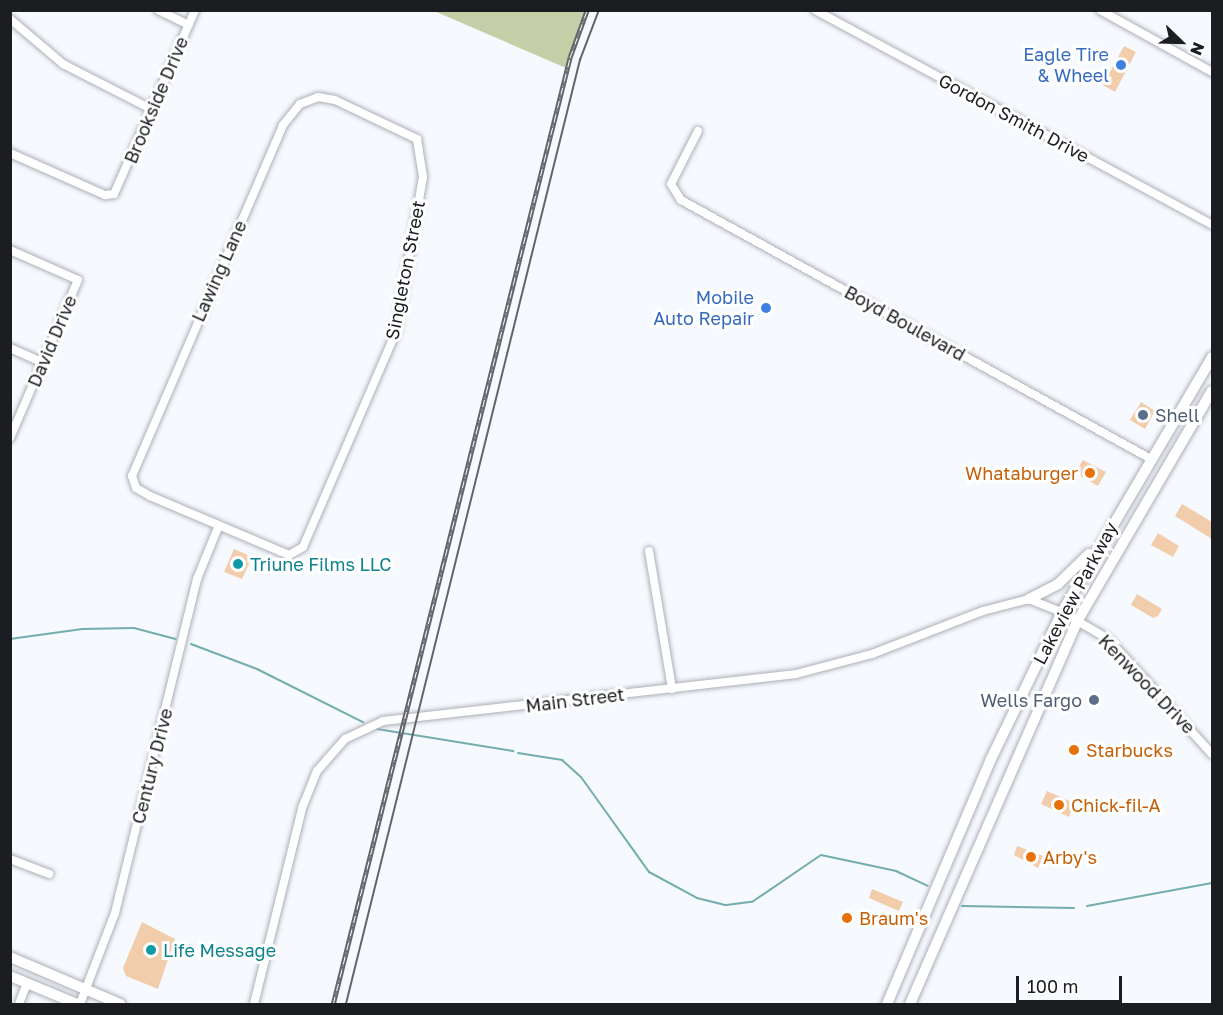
<!DOCTYPE html>
<html>
<head>
<meta charset="utf-8">
<style>
	body { margin:0 }
	#map { position:relative; width:1223px; height:1015px; overflow:hidden; background:#f6f9fe; font-family:"Golos Text",sans-serif }
	div>[style] { position:absolute }
	[style*='--x'] { left:calc(var(--x)*1px); top:calc(var(--y)*1px); width:calc(var(--w)*1px); rotate:calc(var(--a)*1deg) }
	.green>* { inset:0; background:#c6cea7 }
	.stream>* { height:2px; margin:-1px; padding:0 1px; transform-origin:1px; border-radius:1px; background:#73adad }
	.building>* { inset:0; background:#f1cdab }
	.roads { filter:drop-shadow(0 0 2px #acb0b8) drop-shadow(0 0 2px #acb0b8) }
	.minor>* { height:8px; margin:-4px; padding:0 4px; transform-origin:4px; border-radius:4px; background:#fff }
	.major>* { height:10px; margin:-5px; padding:0 5px; transform-origin:5px; border-radius:5px; background:#fff }
	.tram>* { height:1.5px; margin:-0.75px; padding:0 0.75px; transform-origin:0.75px; border-radius:0.75px; background:#636569 }
	.rail>* { height:4.5px; margin-top:-2.25px; transform-origin:0; background:repeating-linear-gradient(90deg,#fff 0 7px,#636569 0 14px); box-sizing:border-box; border-block:2px solid #636569 }
	.dots>* { width:16px; height:16px; translate:-50% -50%; box-sizing:border-box; border:3px solid #fff; border-radius:50% }
	span { translate:-50% -50%; white-space:nowrap; text-align:center; line-height:1.15; -webkit-text-stroke:6px #fff; paint-order:stroke }
	.shop-label { font-size:18px; color:#366cbe }
	.right { translate:-100% -50%; text-align:right }
	.street-label { font-size:18px; color:#1b1d20 }
	.service-label { font-size:18px; color:#4e5e75 }
	.left { translate:0 -50%; text-align:left }
	.food-label { font-size:18px; color:#c56008 }
	.culture-label { font-size:18px; color:#0d838f }
	.frame { position:absolute; inset:0; border:12px solid #1b1d20; pointer-events:none }
	.north { position:absolute; left:1151px; top:12px; width:60px; height:60px; -webkit-text-stroke:4px #fff; paint-order:stroke; rotate:113deg; font-size:16px; font-weight:700; line-height:24px; text-align:center; color:#1b1d20 }
	.north::after { content:''; display:block; margin:auto; width:21px; height:27px; background:#1b1d20; clip-path:polygon(50% 0,100% 100%,50% 72%,0 100%) }
	.scale { position:absolute; left:1016px; top:976px; width:106px; height:27px; box-sizing:border-box; border:3px solid #1b1d20; border-top:0; padding-left:8px; font-size:18px; line-height:21px; white-space:nowrap; color:#1b1d20; -webkit-text-stroke:4px #fff; paint-order:stroke }
</style>
</head>
<body>
<div id="map">
	<div class="green">
		<div style="clip-path:polygon(434px 11px,586px 11px,566px 68px)"></div>
	</div>
	<div class="stream">
		<div style="--x:10;--y:639;--w:73;--a:-7.9"></div>
		<div style="--x:82;--y:629;--w:52;--a:-1.1"></div>
		<div style="--x:134;--y:628;--w:43;--a:14.7"></div>
		<div style="--x:191;--y:644;--w:71;--a:20.7"></div>
		<div style="--x:257;--y:669;--w:119;--a:26.6"></div>
		<div style="--x:377;--y:729;--w:138;--a:9.2"></div>
		<div style="--x:518;--y:753;--w:45;--a:9"></div>
		<div style="--x:562;--y:760;--w:25;--a:42"></div>
		<div style="--x:581;--y:777;--w:117;--a:54.4"></div>
		<div style="--x:649;--y:872;--w:55;--a:28.4"></div>
		<div style="--x:697;--y:898;--w:30;--a:14"></div>
		<div style="--x:726;--y:905;--w:26;--a:-7"></div>
		<div style="--x:752;--y:902;--w:83;--a:-34.3"></div>
		<div style="--x:821;--y:855;--w:77;--a:12"></div>
		<div style="--x:896;--y:871;--w:35;--a:25"></div>
		<div style="--x:962;--y:906;--w:112;--a:1"></div>
		<div style="--x:1087;--y:906;--w:127;--a:-10.4"></div>
	</div>
	<div class="building">
		<div style="clip-path:polygon(1124px 46px,1136px 52px,1115px 92px,1103px 85px)"></div>
		<div style="clip-path:polygon(1141px 402px,1155px 411px,1145px 429px,1130px 420px)"></div>
		<div style="clip-path:polygon(1083px 460px,1106px 472px,1098px 486px,1075px 473px)"></div>
		<div style="clip-path:polygon(1182px 504px,1212px 522px,1212px 539px,1175px 516px)"></div>
		<div style="clip-path:polygon(1158px 533px,1179px 546px,1173px 557px,1151px 545px)"></div>
		<div style="clip-path:polygon(234px 549px,252px 557px,242px 579px,224px 572px)"></div>
		<div style="clip-path:polygon(1137px 594px,1162px 609px,1158px 616px,1153px 618px,1131px 605px)"></div>
		<div style="clip-path:polygon(1047px 791px,1074px 803px,1069px 817px,1041px 804px)"></div>
		<div style="clip-path:polygon(1017px 846px,1043px 856px,1038px 868px,1014px 855px)"></div>
		<div style="clip-path:polygon(872px 889px,903px 902px,899px 911px,869px 898px)"></div>
		<div style="clip-path:polygon(142px 922px,175px 939px,158px 989px,126px 976px,123px 968px)"></div>
	</div>
	<div class="roads">
		<div class="minor">
			<div style="--x:158;--y:10;--w:34;--a:26"></div>
			<div style="--x:815;--y:10;--w:451;--a:28.4"></div>
			<div style="--x:1100;--y:10;--w:128;--a:29"></div>
			<div style="--x:10;--y:19;--w:70;--a:40.3"></div>
			<div style="--x:63;--y:64;--w:101;--a:27.1"></div>
			<div style="--x:318;--y:97;--w:17;--a:10"></div>
			<div style="--x:335;--y:100;--w:91;--a:25.4"></div>
			<div style="--x:417;--y:139;--w:38;--a:81"></div>
			<div style="--x:423;--y:177;--w:157;--a:99.9"></div>
			<div style="--x:396;--y:332;--w:234;--a:113.4"></div>
			<div style="--x:303;--y:547;--w:16;--a:150"></div>
			<div style="--x:289;--y:555;--w:151;--a:-157"></div>
			<div style="--x:150;--y:496;--w:16;--a:-150"></div>
			<div style="--x:136;--y:488;--w:13;--a:-108"></div>
			<div style="--x:132;--y:476;--w:382;--a:-66.7"></div>
			<div style="--x:283;--y:125;--w:27;--a:-51"></div>
			<div style="--x:300;--y:104;--w:19;--a:-21"></div>
			<div style="--x:698;--y:131;--w:59;--a:117"></div>
			<div style="--x:671;--y:184;--w:19;--a:58"></div>
			<div style="--x:681;--y:200;--w:537;--a:28.86"></div>
			<div style="--x:10;--y:153;--w:104;--a:23.9"></div>
			<div style="--x:105;--y:195;--w:9;--a:-6"></div>
			<div style="--x:114;--y:194;--w:201;--a:-66.2"></div>
			<div style="--x:10;--y:250;--w:74;--a:23.8"></div>
			<div style="--x:78;--y:280;--w:172;--a:113.3"></div>
			<div style="--x:10;--y:348;--w:35;--a:24"></div>
			<div style="--x:649;--y:551;--w:140;--a:80.5"></div>
			<div style="--x:10;--y:859;--w:42;--a:21"></div>
			<div style="--x:19;--y:1004;--w:22;--a:-69"></div>
			<div style="--x:80;--y:1004;--w:97;--a:-69"></div>
			<div style="--x:115;--y:913;--w:344;--a:-76.2"></div>
			<div style="--x:197;--y:579;--w:58;--a:-67.8"></div>
			<div style="--x:254;--y:1004;--w:202;--a:-76.2"></div>
			<div style="--x:302;--y:808;--w:40;--a:-68"></div>
			<div style="--x:317;--y:771;--w:43;--a:-48.8"></div>
			<div style="--x:345;--y:739;--w:42;--a:-25.3"></div>
			<div style="--x:383;--y:721;--w:416;--a:-6.5"></div>
			<div style="--x:796;--y:674;--w:79;--a:-14.7"></div>
			<div style="--x:872;--y:654;--w:119;--a:-21.2"></div>
			<div style="--x:983;--y:611;--w:48;--a:-14.6"></div>
			<div style="--x:1029;--y:599;--w:35;--a:22"></div>
			<div style="--x:1062;--y:612;--w:53;--a:30.4"></div>
			<div style="--x:1108;--y:639;--w:155;--a:47.9"></div>
		</div>
		<div class="major">
			<div style="--x:1029;--y:599;--w:33;--a:-27"></div>
			<div style="--x:1058;--y:584;--w:43;--a:-44.1"></div>
			<div style="--x:10;--y:957;--w:120;--a:23.1"></div>
			<div style="--x:10;--y:976;--w:73;--a:22.7"></div>
			<div style="--x:887;--y:1004;--w:266;--a:-67"></div>
			<div style="--x:991;--y:759;--w:163;--a:-64.2"></div>
			<div style="--x:1062;--y:612;--w:296;--a:-59.5"></div>
			<div style="--x:910;--y:1004;--w:419;--a:-66.4"></div>
			<div style="--x:1078;--y:620;--w:265;--a:-59.7"></div>
		</div>
	</div>
	<div class="tram">
		<div style="--x:346;--y:1004;--w:973;--a:-76.08"></div>
		<div style="--x:580;--y:60;--w:53;--a:-69.2"></div>
	</div>
	<div class="rail">
		<div style="--x:333;--y:1004;--w:976;--a:-75.95"></div>
		<div style="--x:570;--y:57;--w:50;--a:-70.1"></div>
	</div>
	<div class="dots">
		<div style="left:1121px;top:65px;background:#3f7fe0"></div>
		<div style="left:766px;top:308px;background:#3f7fe0"></div>
		<div style="left:1143px;top:415px;background:#5c6f8a"></div>
		<div style="left:1090px;top:473px;background:#e8710a"></div>
		<div style="left:238px;top:564px;background:#0f9aa8"></div>
		<div style="left:1094px;top:700px;background:#5c6f8a"></div>
		<div style="left:1074px;top:750px;background:#e8710a"></div>
		<div style="left:1059px;top:805px;background:#e8710a"></div>
		<div style="left:1031px;top:857px;background:#e8710a"></div>
		<div style="left:847px;top:918px;background:#e8710a"></div>
		<div style="left:151px;top:950px;background:#0f9aa8"></div>
	</div>
	<div class="shop-label">
		<span class="right" style="left:1109px;top:65px">Eagle Tire<br>&amp; Wheel</span>
		<span class="right" style="left:754px;top:308px">Mobile<br>Auto Repair</span>
	</div>
	<div class="street-label">
		<span style="left:156px;top:100px;rotate:-67deg">Brookside Drive</span>
		<span style="left:1014px;top:118px;rotate:28deg">Gordon Smith Drive</span>
		<span style="left:405px;top:270px;rotate:-79deg">Singleton Street</span>
		<span style="left:219px;top:271px;rotate:-66deg">Lawing Lane</span>
		<span style="left:905px;top:323px;rotate:29deg">Boyd Boulevard</span>
		<span style="left:52px;top:341px;rotate:-67deg">David Drive</span>
		<span style="left:1075px;top:593px;rotate:-62deg">Lakeview Parkway</span>
		<span style="left:1147px;top:684px;rotate:46deg">Kenwood Drive</span>
		<span style="left:575px;top:700px;rotate:-7deg">Main Street</span>
		<span style="left:152px;top:766px;rotate:-76deg">Century Drive</span>
	</div>
	<div class="service-label">
		<span class="left" style="left:1155px;top:415px">Shell</span>
		<span class="right" style="left:1082px;top:700px">Wells Fargo</span>
	</div>
	<div class="food-label">
		<span class="right" style="left:1078px;top:473px">Whataburger</span>
		<span class="left" style="left:1086px;top:750px">Starbucks</span>
		<span class="left" style="left:1071px;top:805px">Chick-fil-A</span>
		<span class="left" style="left:1043px;top:857px">Arby's</span>
		<span class="left" style="left:859px;top:918px">Braum's</span>
	</div>
	<div class="culture-label">
		<span class="left" style="left:250px;top:564px">Triune Films LLC</span>
		<span class="left" style="left:163px;top:950px">Life Message</span>
	</div>
	<div class="frame"></div>
	<div class="north">N</div>
	<div class="scale">100 m</div>
</div>
</body>
</html>
